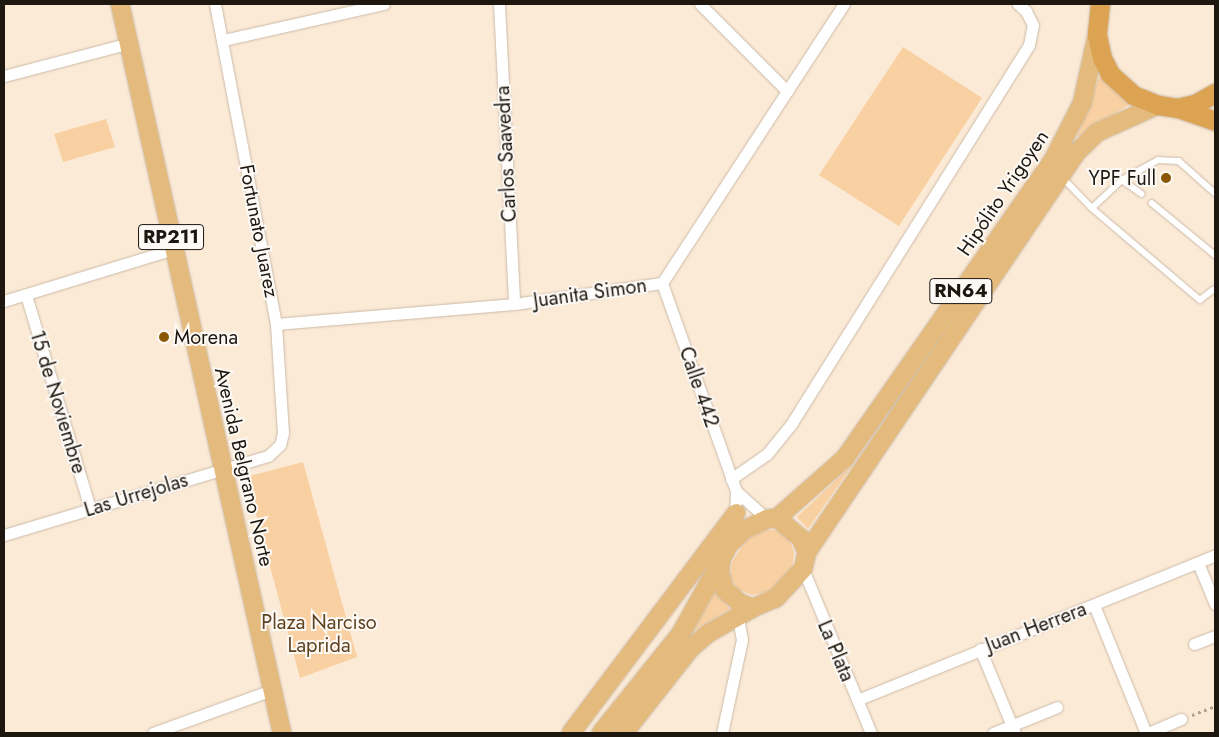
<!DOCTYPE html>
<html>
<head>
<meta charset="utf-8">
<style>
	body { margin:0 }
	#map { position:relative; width:1219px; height:737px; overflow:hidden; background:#fbead6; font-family:Jost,sans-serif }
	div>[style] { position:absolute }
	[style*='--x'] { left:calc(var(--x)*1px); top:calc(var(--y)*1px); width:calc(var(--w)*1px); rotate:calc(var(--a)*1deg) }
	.green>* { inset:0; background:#f8d0a1 }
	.path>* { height:2.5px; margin-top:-1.25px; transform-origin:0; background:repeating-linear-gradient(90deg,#afa192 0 2.5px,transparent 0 6.5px) }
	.roads { filter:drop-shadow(0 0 1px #cbbaa7) drop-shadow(0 0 1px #cbbaa7) }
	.service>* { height:5.5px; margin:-2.75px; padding:0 2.75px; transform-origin:2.75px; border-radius:2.75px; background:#fff }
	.minor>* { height:11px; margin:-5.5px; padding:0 5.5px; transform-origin:5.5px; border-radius:5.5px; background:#fff }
	.primary>* { height:18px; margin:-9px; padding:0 9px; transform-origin:9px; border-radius:9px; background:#e5bb7d }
	.trunk>* { height:19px; margin:-9.5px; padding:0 9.5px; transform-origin:9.5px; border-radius:9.5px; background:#dca452 }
	.dots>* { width:14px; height:14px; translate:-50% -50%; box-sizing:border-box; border:2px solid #fdf9f5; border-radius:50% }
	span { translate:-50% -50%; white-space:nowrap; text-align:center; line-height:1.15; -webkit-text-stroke:4px #fdf9f5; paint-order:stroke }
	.shield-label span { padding:1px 4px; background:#fdf9f5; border:1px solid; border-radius:4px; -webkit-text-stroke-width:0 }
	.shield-label { font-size:19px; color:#1d1710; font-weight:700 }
	.street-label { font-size:20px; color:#1d1710 }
	.poi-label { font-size:20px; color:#1d1710 }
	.right { translate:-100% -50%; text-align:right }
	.left { translate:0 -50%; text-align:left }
	.park-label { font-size:20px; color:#5e4321 }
	.frame { position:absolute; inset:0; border:5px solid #1d1710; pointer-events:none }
</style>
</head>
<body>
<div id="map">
	<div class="green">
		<div style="clip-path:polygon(903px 47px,982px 98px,899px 226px,819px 175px)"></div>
		<div style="clip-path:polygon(1100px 74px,1132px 103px,1077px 137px)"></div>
		<div style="clip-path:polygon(106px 119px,115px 147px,63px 162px,54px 134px)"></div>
		<div style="clip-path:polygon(303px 462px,357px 657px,300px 678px,246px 477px)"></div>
		<div style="clip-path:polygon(854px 463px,808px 529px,797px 517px)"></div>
		<div style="clip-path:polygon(765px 529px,779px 531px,789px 539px,794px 552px,793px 564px,789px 574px,776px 590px,752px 595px,737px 589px,730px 576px,732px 562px,746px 540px)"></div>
		<div style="clip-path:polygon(714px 589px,730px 609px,699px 627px,682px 643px)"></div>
	</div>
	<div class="path">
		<div style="--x:1192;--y:715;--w:25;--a:-21"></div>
	</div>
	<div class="roads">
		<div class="service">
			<div style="--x:1062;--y:177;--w:43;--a:45.9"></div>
			<div style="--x:1092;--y:208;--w:41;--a:-43"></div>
			<div style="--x:1122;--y:180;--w:24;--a:35"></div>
			<div style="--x:1122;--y:180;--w:41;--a:-29.1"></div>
			<div style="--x:1158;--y:160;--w:21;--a:3"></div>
			<div style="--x:1179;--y:161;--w:48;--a:41.6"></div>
			<div style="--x:1152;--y:203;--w:82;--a:39.5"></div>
			<div style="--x:1092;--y:208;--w:142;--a:40.4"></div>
			<div style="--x:1200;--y:300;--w:16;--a:-38"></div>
		</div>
		<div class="minor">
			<div style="--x:499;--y:4;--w:300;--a:87.1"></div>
			<div style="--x:700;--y:4;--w:123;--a:45"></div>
			<div style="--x:224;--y:40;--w:164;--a:-12.7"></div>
			<div style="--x:4;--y:76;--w:130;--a:-14.7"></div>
			<div style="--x:662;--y:283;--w:221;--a:70.4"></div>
			<div style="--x:26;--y:295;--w:223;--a:73.3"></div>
			<div style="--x:4;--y:301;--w:178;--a:-17"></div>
			<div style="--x:276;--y:324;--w:239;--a:-4.8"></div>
			<div style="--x:514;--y:304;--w:149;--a:-8.1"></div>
			<div style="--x:662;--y:283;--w:333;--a:-56.9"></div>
			<div style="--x:731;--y:479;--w:44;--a:-34.8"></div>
			<div style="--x:767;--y:454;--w:36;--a:-51"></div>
			<div style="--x:790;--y:426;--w:450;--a:-57.9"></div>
			<div style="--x:1029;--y:45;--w:20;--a:-79"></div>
			<div style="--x:1033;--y:25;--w:16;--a:-117"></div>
			<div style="--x:1026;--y:11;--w:11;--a:-139"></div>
			<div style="--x:735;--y:519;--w:28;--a:-88"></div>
			<div style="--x:736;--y:491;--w:42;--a:42.1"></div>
			<div style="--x:4;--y:535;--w:276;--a:-16.7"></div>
			<div style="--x:268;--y:456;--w:16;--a:-43"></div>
			<div style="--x:280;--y:445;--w:12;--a:-76"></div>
			<div style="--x:283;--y:433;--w:109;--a:-93.7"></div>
			<div style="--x:276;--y:324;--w:326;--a:-100.8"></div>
			<div style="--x:1198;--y:563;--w:44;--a:67.5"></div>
			<div style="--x:803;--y:569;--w:178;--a:67.5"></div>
			<div style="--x:1094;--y:605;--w:138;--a:67.9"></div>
			<div style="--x:1194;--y:644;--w:22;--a:-21"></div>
			<div style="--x:980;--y:649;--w:91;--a:67.4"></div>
			<div style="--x:857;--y:700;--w:386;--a:-22"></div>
			<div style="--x:153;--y:733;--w:127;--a:-19.9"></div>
			<div style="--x:722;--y:733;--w:95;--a:-77.9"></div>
			<div style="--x:742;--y:640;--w:29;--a:-100"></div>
			<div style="--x:993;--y:733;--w:69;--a:-22.1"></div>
			<div style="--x:1148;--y:733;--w:36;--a:-23"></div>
		</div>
		<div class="primary">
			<div style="--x:120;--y:4;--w:747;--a:77.47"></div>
			<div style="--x:777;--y:518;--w:91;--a:-41.4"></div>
			<div style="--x:845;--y:458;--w:366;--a:-55.1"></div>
			<div style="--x:1054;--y:158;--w:62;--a:-63"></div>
			<div style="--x:1082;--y:103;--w:70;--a:-77.6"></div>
			<div style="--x:777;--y:518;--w:30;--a:40"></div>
			<div style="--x:800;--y:537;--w:17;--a:65"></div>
			<div style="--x:807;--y:552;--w:17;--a:103"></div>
			<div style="--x:803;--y:569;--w:40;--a:133"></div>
			<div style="--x:776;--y:598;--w:25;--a:157"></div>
			<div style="--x:753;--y:608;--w:14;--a:-159"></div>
			<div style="--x:740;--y:603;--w:20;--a:-139"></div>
			<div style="--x:725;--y:590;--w:17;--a:-107"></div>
			<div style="--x:720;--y:574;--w:14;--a:-86"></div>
			<div style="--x:721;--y:560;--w:16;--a:-63"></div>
			<div style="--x:728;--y:546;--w:23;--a:-45"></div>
			<div style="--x:744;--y:530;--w:25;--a:-26"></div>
			<div style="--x:767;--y:519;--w:10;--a:-6"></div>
			<div style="--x:807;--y:552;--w:480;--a:-56"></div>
			<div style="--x:1075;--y:154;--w:32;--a:-44"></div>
			<div style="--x:1098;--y:132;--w:66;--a:-24.2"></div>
			<div style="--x:571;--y:733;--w:275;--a:-53.1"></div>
			<div style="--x:601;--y:733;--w:128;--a:-51.3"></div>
			<div style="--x:681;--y:633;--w:82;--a:-60.9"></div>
			<div style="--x:624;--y:733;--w:107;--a:-51.8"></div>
			<div style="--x:690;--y:649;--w:23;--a:-41"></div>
			<div style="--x:707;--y:634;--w:53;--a:-29.5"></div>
		</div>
		<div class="trunk">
			<div style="--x:1100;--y:4;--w:31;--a:96"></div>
			<div style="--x:1097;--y:35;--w:24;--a:78"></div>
			<div style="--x:1102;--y:58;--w:18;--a:63"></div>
			<div style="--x:1110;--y:74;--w:31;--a:42"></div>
			<div style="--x:1133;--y:95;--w:27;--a:22"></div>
			<div style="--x:1158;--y:105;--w:19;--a:9"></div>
			<div style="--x:1177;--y:108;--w:18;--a:-13"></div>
			<div style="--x:1195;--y:104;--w:23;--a:-29"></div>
			<div style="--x:1178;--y:108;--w:39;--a:19"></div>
		</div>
	</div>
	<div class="dots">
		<div style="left:1166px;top:178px;background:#8b5802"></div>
		<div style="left:164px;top:337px;background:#8b5802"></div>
	</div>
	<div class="shield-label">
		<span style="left:171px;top:237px">RP211</span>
		<span style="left:961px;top:291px">RN64</span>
	</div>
	<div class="street-label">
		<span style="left:506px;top:154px;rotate:-93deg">Carlos Saavedra</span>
		<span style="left:1003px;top:193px;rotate:-56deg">Hipólito Yrigoyen</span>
		<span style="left:259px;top:231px;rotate:79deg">Fortunato Juarez</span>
		<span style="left:590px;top:293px;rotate:-8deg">Juanita Simon</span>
		<span style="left:699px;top:387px;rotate:71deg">Calle 442</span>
		<span style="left:58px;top:402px;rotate:73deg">15 de Noviembre</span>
		<span style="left:244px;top:467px;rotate:77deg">Avenida Belgrano Norte</span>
		<span style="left:136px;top:495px;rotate:-17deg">Las Urrejolas</span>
		<span style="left:1036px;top:627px;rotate:-21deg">Juan Herrera</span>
		<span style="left:836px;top:651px;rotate:67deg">La Plata</span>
	</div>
	<div class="poi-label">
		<span class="right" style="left:1156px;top:178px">YPF Full</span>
		<span class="left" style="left:174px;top:337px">Morena</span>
	</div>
	<div class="park-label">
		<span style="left:319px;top:634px">Plaza Narciso<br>Laprida</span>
	</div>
	<div class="frame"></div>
</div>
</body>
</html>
